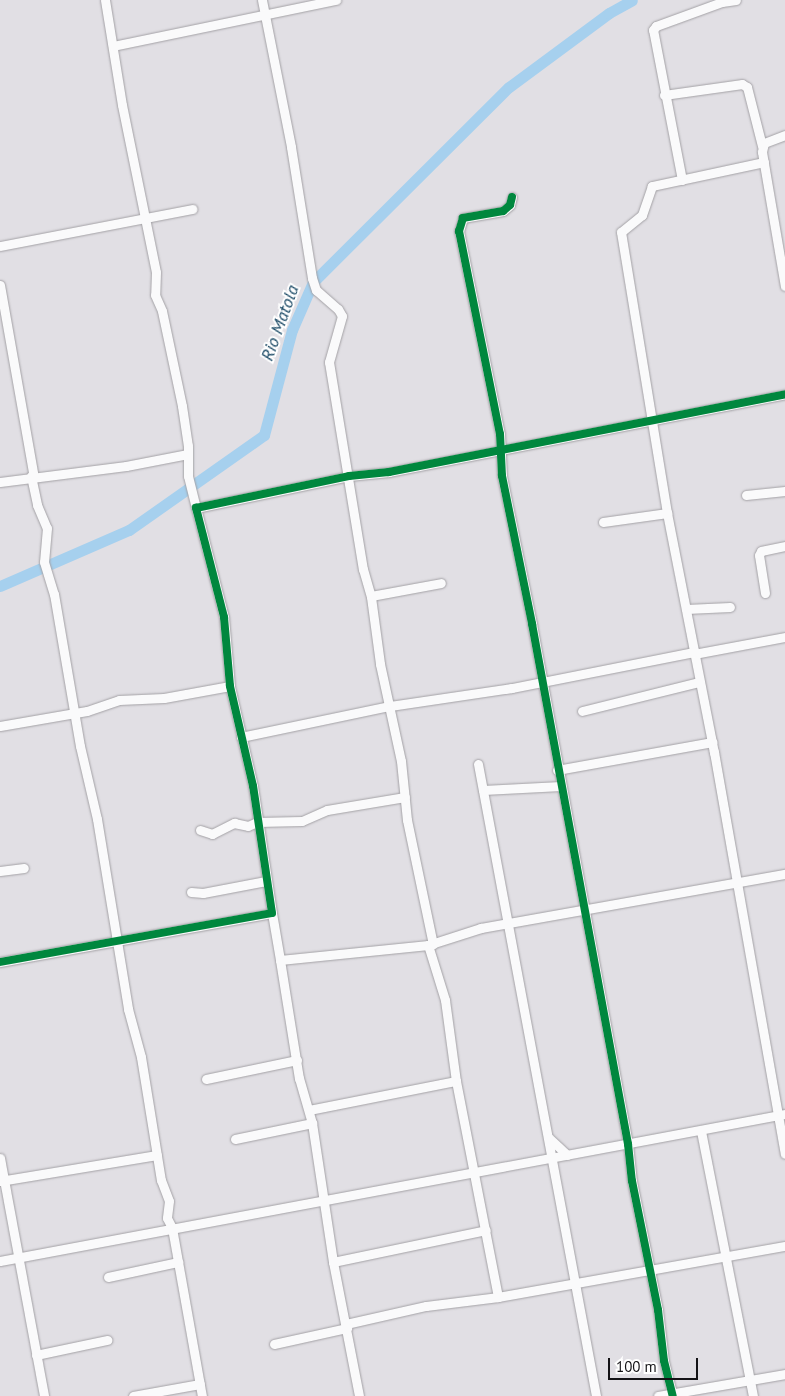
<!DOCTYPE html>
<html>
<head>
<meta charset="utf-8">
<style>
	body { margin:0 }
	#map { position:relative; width:785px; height:1396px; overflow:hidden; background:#e1dfe4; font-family:"PT Sans",sans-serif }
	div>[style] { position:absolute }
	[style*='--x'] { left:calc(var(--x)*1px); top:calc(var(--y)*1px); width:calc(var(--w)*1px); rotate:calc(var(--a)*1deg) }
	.river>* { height:11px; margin:-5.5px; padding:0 5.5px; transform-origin:5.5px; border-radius:5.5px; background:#a6d0ee }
	.roads { filter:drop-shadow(0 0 1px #a3a1a5) drop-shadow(0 0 1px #a3a1a5) }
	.minor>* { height:9px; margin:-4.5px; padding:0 4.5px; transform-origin:4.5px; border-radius:4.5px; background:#fafafb }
	.cycleway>* { height:8px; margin:-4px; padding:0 4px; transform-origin:4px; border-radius:4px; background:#00873e }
	span { translate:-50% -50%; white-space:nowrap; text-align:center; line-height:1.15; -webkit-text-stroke:4px #fff; paint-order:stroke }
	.water-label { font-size:18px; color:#1c4a66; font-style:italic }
	.scale { position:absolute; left:608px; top:1358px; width:90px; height:22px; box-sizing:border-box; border:2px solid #141316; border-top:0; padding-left:6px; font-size:15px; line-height:18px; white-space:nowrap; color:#141316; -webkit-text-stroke:4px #fff; paint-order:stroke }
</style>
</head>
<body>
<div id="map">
	<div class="river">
		<div style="--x:0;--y:586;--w:141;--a:-23.5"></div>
		<div style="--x:129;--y:530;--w:165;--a:-35.1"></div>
		<div style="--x:264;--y:435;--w:109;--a:-75.1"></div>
		<div style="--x:292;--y:330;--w:52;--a:-66.4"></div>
		<div style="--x:313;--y:282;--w:276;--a:-44.9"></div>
		<div style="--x:509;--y:87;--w:124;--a:-36.5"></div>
		<div style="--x:609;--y:13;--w:26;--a:-29"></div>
	</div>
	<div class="roads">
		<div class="minor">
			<div style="--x:105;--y:0;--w:106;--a:80.8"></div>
			<div style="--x:122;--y:105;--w:170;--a:78.5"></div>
			<div style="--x:156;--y:272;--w:23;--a:92"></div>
			<div style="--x:155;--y:295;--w:17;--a:66"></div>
			<div style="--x:162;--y:311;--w:97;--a:78.1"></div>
			<div style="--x:182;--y:406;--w:40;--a:81.5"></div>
			<div style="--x:188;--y:446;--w:30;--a:90"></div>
			<div style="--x:188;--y:476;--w:33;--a:76"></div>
			<div style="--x:262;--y:0;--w:150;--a:78.8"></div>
			<div style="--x:291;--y:147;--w:133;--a:80.9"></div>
			<div style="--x:312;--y:278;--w:13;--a:72"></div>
			<div style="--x:316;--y:290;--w:29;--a:41"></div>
			<div style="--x:338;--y:309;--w:8;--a:60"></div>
			<div style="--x:342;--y:316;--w:48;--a:105.8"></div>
			<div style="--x:329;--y:362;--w:210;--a:80.7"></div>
			<div style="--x:363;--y:569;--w:29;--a:74"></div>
			<div style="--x:371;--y:597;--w:68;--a:82.3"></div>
			<div style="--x:380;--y:664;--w:99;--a:77.8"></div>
			<div style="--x:401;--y:761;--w:59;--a:84.2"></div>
			<div style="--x:407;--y:820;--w:127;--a:78.2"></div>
			<div style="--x:113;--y:46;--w:228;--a:-11.7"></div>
			<div style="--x:664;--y:95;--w:79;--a:-8"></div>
			<div style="--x:742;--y:84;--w:6;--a:31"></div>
			<div style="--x:747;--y:87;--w:61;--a:75.7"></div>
			<div style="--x:785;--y:135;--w:22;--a:159"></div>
			<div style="--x:764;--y:143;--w:9;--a:103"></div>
			<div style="--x:762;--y:152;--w:136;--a:80.3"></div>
			<div style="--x:764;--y:162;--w:115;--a:167.9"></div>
			<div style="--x:652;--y:186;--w:31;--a:109"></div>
			<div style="--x:642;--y:215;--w:27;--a:141"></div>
			<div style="--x:621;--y:232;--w:285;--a:80.7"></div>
			<div style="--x:667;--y:513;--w:244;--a:78.9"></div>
			<div style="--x:714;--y:752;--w:408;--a:80"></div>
			<div style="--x:682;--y:180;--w:153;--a:-100.9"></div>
			<div style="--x:653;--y:30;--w:5;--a:-53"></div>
			<div style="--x:656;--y:26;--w:70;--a:-20"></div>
			<div style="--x:722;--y:2;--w:14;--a:-8"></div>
			<div style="--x:512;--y:197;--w:8;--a:104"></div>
			<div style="--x:510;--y:205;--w:9;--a:139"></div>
			<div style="--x:503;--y:211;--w:41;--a:170.1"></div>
			<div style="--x:463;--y:218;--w:14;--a:107"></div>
			<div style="--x:459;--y:231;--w:207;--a:78.6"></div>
			<div style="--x:500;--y:434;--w:42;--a:87.3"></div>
			<div style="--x:502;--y:476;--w:151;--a:78.5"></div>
			<div style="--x:532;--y:624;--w:529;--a:79.54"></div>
			<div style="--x:628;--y:1144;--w:37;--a:84"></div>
			<div style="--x:632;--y:1181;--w:132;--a:78.6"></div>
			<div style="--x:658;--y:1310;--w:51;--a:83.3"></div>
			<div style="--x:664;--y:1361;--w:36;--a:76"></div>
			<div style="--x:0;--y:246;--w:196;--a:-10.9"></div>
			<div style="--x:0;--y:285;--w:195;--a:80"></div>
			<div style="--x:31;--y:476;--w:30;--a:78"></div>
			<div style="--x:37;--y:505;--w:25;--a:67"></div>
			<div style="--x:47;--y:528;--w:34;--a:95"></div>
			<div style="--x:44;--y:562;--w:34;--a:73"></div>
			<div style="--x:54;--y:594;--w:154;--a:80.3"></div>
			<div style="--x:80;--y:746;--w:75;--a:76.9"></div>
			<div style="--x:97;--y:819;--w:193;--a:80.7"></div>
			<div style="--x:128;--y:1009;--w:50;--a:74.8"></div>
			<div style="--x:141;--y:1057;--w:125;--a:80.8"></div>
			<div style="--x:161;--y:1180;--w:22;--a:69"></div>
			<div style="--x:169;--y:1201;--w:17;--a:97"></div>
			<div style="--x:167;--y:1218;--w:11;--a:63"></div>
			<div style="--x:172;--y:1228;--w:171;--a:79.9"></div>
			<div style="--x:0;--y:482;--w:127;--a:-7.2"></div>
			<div style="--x:126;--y:466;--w:63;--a:-11"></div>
			<div style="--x:746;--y:495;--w:39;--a:-6"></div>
			<div style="--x:603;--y:522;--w:65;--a:-8"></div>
			<div style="--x:765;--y:593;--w:38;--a:-99"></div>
			<div style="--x:759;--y:555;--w:4;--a:-63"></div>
			<div style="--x:761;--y:551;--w:25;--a:-12"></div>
			<div style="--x:371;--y:596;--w:71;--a:-10.5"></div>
			<div style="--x:686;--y:609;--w:44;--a:-2.6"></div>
			<div style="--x:694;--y:654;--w:93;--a:-10.6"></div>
			<div style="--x:582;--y:711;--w:121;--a:-13.9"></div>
			<div style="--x:0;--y:726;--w:88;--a:-9.8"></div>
			<div style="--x:87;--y:711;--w:34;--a:-19"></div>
			<div style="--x:119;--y:700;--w:45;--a:-2.5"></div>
			<div style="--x:164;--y:698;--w:67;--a:-10.3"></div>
			<div style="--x:241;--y:737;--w:152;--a:-11.8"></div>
			<div style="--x:390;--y:706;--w:123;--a:-8.4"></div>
			<div style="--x:512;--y:688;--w:186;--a:-11.2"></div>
			<div style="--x:478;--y:764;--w:643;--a:79.42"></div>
			<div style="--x:557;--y:770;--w:158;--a:-10.2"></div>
			<div style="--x:483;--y:790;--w:78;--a:-2.9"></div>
			<div style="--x:200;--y:830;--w:13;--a:18"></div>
			<div style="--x:212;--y:834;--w:25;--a:-27"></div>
			<div style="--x:234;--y:823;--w:14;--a:12"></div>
			<div style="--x:248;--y:826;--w:10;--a:-24"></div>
			<div style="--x:257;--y:822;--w:45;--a:-1.3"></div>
			<div style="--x:302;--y:821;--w:27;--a:-24"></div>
			<div style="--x:327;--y:810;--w:79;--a:-9.5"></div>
			<div style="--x:0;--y:871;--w:24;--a:-7"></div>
			<div style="--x:191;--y:892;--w:12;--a:5"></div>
			<div style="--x:203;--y:893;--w:64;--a:-10.8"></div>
			<div style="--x:272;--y:913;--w:48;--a:80.3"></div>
			<div style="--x:280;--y:960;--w:149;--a:-5.8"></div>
			<div style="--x:428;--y:945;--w:56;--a:-17.8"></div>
			<div style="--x:481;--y:928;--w:309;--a:-10.1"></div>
			<div style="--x:428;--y:945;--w:58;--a:72.8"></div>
			<div style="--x:445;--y:1000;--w:82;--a:82.3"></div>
			<div style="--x:456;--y:1081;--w:220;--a:79"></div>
			<div style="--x:498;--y:1297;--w:291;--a:-10.1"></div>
			<div style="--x:280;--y:960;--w:120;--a:80.9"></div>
			<div style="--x:299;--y:1078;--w:47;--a:73.9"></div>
			<div style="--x:312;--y:1123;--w:141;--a:81.4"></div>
			<div style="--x:333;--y:1262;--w:136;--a:79"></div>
			<div style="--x:0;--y:962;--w:276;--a:-10.2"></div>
			<div style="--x:272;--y:913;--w:128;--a:-98.5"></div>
			<div style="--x:253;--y:786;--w:103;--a:-103"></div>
			<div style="--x:230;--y:686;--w:69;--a:-95"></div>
			<div style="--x:224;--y:617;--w:113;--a:-104.4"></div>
			<div style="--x:196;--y:508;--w:156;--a:-11.8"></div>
			<div style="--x:349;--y:476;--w:40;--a:-5.7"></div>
			<div style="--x:389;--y:472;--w:404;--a:-11.1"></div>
			<div style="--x:206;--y:1079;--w:93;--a:-11.8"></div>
			<div style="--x:309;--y:1110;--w:150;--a:-11.2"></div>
			<div style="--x:701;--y:1131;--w:270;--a:78.9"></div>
			<div style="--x:549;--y:1138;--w:25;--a:43"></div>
			<div style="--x:235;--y:1139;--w:79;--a:-11.7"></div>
			<div style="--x:0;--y:1158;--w:242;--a:79.5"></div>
			<div style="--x:0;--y:1181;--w:159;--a:-9.4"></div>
			<div style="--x:0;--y:1261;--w:799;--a:-10.61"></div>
			<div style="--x:333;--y:1262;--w:156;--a:-11.8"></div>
			<div style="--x:108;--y:1277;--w:72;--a:-12.1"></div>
			<div style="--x:346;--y:1324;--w:82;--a:-12.7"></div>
			<div style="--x:426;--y:1306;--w:73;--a:-7.1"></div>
			<div style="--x:274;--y:1344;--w:75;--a:-12.4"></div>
			<div style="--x:36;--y:1355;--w:73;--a:-11.9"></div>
			<div style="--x:133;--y:1396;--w:68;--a:-10.2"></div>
			<div style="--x:658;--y:1396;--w:129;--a:-9.8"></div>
		</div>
	</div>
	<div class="cycleway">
		<div style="--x:512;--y:197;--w:8;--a:104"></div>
		<div style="--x:510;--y:205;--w:9;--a:139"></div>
		<div style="--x:503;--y:211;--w:41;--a:170.1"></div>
		<div style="--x:463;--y:218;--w:14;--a:107"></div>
		<div style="--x:459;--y:231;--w:207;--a:78.6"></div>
		<div style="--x:500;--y:434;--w:42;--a:87.3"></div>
		<div style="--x:502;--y:476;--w:151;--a:78.5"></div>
		<div style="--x:532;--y:624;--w:529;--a:79.54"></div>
		<div style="--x:628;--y:1144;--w:37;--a:84"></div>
		<div style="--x:632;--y:1181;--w:132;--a:78.6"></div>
		<div style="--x:658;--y:1310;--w:51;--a:83.3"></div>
		<div style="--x:664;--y:1361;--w:36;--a:76"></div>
		<div style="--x:0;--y:962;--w:276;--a:-10.2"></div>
		<div style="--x:272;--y:913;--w:128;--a:-98.5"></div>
		<div style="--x:253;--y:786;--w:103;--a:-103"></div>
		<div style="--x:230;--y:686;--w:69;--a:-95"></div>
		<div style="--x:224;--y:617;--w:113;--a:-104.4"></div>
		<div style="--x:196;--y:508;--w:156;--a:-11.8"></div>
		<div style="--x:349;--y:476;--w:40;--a:-5.7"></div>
		<div style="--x:389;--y:472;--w:404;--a:-11.1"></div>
	</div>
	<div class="water-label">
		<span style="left:280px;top:323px;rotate:-70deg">Rio Matola</span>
	</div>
	<div class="scale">100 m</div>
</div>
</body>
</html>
